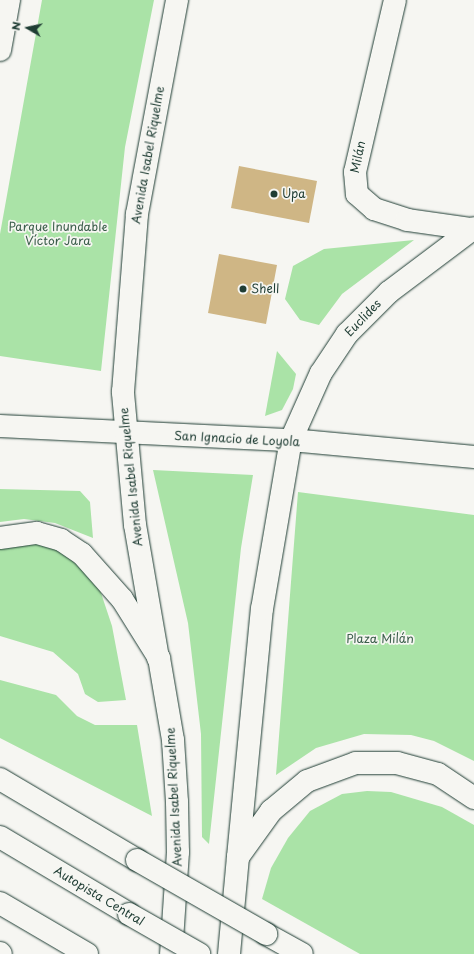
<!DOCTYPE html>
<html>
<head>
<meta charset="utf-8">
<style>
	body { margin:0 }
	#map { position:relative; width:474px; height:954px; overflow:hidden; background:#f6f6f2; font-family:"Playpen Sans",sans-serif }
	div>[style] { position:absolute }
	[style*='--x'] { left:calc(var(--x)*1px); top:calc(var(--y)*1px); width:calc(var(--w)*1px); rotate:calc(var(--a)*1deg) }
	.green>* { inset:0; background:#aae3a7 }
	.building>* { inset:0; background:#cfb685 }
	.roads { filter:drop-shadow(0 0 1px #1f3d34) drop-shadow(0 0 1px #1f3d34) }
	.minor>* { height:22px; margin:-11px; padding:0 11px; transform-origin:11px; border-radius:11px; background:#f6f6f2 }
	.major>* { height:22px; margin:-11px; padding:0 11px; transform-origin:11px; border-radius:11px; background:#f6f6f2 }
	.highway>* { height:22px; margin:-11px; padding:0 11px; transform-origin:11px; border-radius:11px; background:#f6f6f2 }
	.bridges { filter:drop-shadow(0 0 1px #1f3d34) drop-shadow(0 0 1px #1f3d34) }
	.major-bridge>* { height:22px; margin:-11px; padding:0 11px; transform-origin:11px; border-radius:11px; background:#f6f6f2 }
	.highway-bridge>* { height:22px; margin:-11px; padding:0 11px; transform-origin:11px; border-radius:11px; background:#f6f6f2 }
	.dots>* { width:11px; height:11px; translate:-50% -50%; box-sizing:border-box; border:2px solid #f6f6f2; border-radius:50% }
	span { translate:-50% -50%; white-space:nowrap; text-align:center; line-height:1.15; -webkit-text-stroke:3.5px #f6f6f2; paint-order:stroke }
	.street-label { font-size:12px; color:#1f3d34 }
	.poi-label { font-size:12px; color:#1f3d34 }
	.left { translate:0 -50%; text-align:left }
	.park-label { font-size:12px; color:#3b5e4b }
	.north { position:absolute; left:8px; top:8px; width:40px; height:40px; -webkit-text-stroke:3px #f6f6f2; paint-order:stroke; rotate:279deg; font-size:11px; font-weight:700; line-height:16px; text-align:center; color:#1f3d34 }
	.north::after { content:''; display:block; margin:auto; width:14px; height:18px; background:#1f3d34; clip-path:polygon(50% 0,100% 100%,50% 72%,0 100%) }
</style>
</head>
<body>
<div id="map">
	<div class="green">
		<div style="clip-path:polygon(42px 0,154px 0,125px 147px,101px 371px,0 356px,0 234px)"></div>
		<div style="clip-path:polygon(414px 240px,342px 294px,319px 325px,300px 320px,285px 299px,293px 266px,324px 249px)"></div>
		<div style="clip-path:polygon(277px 351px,296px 374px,293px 389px,282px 410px,265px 416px)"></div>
		<div style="clip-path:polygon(153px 470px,253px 475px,241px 548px,209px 844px,202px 837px,201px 734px,188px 623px)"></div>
		<div style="clip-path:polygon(0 489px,80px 491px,90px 502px,93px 538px,55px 523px,24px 519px,0 522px)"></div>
		<div style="clip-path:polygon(298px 492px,474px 515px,474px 761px,434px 741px,411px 735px,364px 734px,316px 748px,276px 775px)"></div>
		<div style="clip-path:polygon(39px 543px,63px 551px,99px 587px,112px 626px,126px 700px,98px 702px,85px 694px,78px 674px,53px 652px,0 636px,0 547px)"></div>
		<div style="clip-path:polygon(0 680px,56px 695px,77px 716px,95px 725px,137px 725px,152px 816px,0 738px)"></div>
		<div style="clip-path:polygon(367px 791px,391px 792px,442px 807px,474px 825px,474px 954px,360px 954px,262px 899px,271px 868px,288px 838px,310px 811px,342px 794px)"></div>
	</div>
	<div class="building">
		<div style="clip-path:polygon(239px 166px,317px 181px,309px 223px,231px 208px)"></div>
		<div style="clip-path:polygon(219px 254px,277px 265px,266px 324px,208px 313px)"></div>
	</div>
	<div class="roads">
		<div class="minor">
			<div style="--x:395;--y:0;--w:177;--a:103.1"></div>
			<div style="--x:355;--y:172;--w:22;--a:85"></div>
			<div style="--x:357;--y:194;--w:23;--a:41"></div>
			<div style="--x:374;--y:209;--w:35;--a:18"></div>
			<div style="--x:407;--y:220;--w:65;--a:8"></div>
			<div style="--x:0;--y:50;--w:51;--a:-79.8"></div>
			<div style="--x:0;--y:426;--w:291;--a:2.8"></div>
			<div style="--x:291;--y:440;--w:184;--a:5.3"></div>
		</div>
		<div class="major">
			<div style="--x:158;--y:658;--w:135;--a:-99.8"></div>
			<div style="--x:135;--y:525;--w:134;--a:-95.2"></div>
			<div style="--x:123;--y:392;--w:179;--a:-85.5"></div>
			<div style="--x:137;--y:214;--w:218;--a:-79.4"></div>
			<div style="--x:0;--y:779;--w:159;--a:30.6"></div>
			<div style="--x:238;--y:857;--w:249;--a:-84.5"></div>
			<div style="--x:262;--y:609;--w:171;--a:-80.3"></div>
			<div style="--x:291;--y:440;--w:73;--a:-65.9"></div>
			<div style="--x:321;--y:373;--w:47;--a:-56.3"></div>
			<div style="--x:347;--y:334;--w:59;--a:-45"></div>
			<div style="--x:389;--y:292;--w:106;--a:-37"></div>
			<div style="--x:266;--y:934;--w:41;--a:29.1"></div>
			<div style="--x:0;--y:953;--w:1;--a:45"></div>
		</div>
		<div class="highway">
			<div style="--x:0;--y:538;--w:37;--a:-8"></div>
			<div style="--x:37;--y:533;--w:25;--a:16"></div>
			<div style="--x:61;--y:540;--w:25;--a:34"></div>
			<div style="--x:82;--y:554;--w:60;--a:48.4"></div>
			<div style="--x:122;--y:599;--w:70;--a:57.9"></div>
			<div style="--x:159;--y:658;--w:83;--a:80.3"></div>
			<div style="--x:173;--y:740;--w:62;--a:86.3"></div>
			<div style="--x:177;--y:802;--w:50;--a:88.9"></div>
			<div style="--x:178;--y:852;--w:102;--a:93.9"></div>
			<div style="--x:0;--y:837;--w:150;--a:30.8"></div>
			<div style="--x:0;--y:903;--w:101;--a:30.4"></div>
			<div style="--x:229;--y:954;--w:97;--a:-84.7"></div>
			<div style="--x:238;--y:857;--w:57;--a:-54.3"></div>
			<div style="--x:271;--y:811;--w:47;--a:-39.8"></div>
			<div style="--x:307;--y:781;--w:52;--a:-20.2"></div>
			<div style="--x:356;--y:763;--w:41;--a:0"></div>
			<div style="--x:397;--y:763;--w:42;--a:15"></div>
			<div style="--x:438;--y:774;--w:43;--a:33.7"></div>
		</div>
	</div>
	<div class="bridges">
		<div class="major-bridge">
			<div style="--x:137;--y:860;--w:149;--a:29.8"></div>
		</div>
		<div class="highway-bridge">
			<div style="--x:129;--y:914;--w:81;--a:29.7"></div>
		</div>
	</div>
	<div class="dots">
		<div style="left:274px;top:194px;background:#1f3d34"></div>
		<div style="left:243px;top:289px;background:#1f3d34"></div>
	</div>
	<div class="street-label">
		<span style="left:148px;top:155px;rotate:-80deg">Avenida Isabel Riquelme</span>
		<span style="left:358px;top:157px;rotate:-78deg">Milán</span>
		<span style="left:363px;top:318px;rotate:-46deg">Euclides</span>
		<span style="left:237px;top:439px;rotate:3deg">San Ignacio de Loyola</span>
		<span style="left:131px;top:477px;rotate:-96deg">Avenida Isabel Riquelme</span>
		<span style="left:174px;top:797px;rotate:-93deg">Avenida Isabel Riquelme</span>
		<span style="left:99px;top:896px;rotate:31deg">Autopista Central</span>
	</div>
	<div class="poi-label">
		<span class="left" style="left:282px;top:194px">Upa</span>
		<span class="left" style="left:251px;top:289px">Shell</span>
	</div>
	<div class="park-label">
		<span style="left:58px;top:234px">Parque Inundable<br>Víctor Jara</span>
		<span style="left:380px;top:639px">Plaza Milán</span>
	</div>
	<div class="north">N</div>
</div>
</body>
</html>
